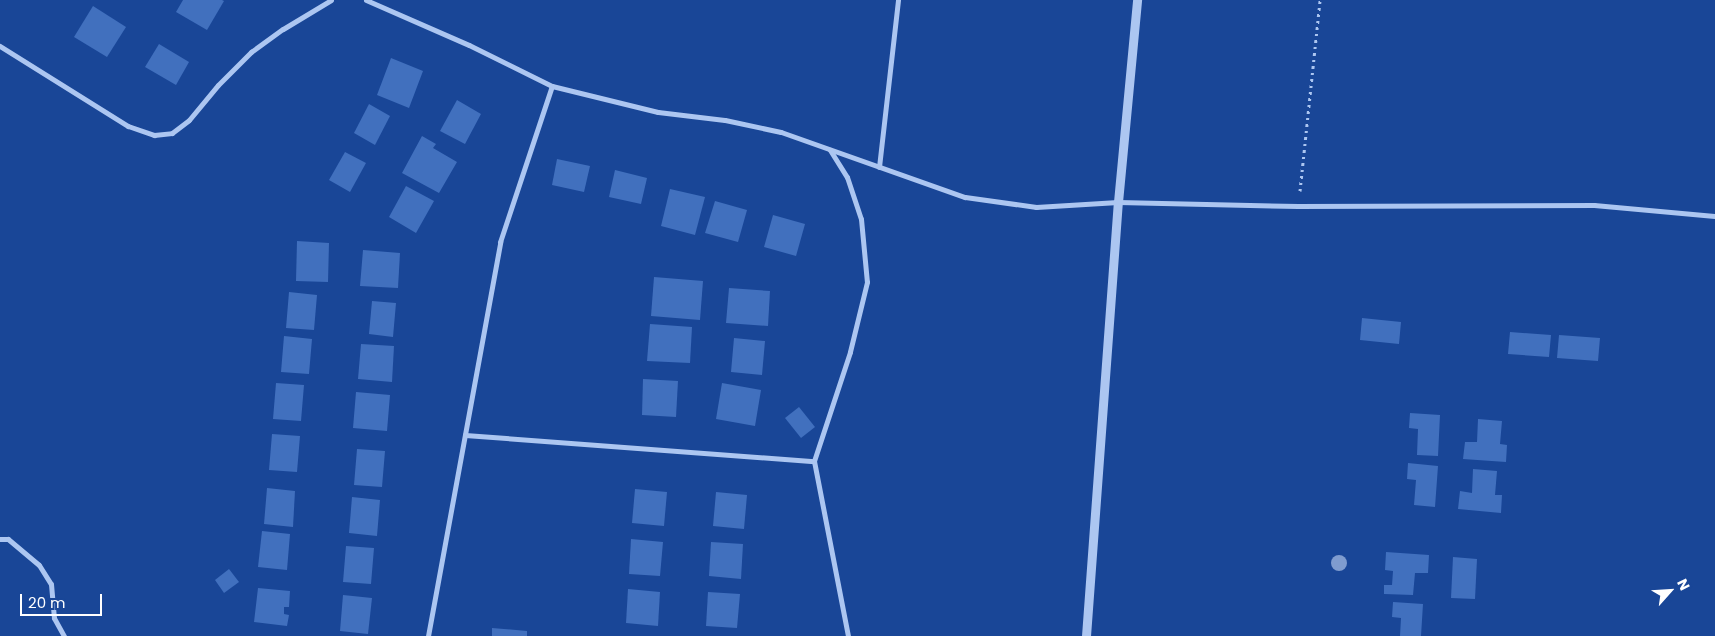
<!DOCTYPE html>
<html>
<head>
<meta charset="utf-8">
<style>
	body { margin:0 }
	#map { position:relative; width:1715px; height:636px; overflow:hidden; background:#194697; font-family:Poppins,sans-serif }
	div>[style] { position:absolute }
	[style*='--x'] { left:calc(var(--x)*1px); top:calc(var(--y)*1px); width:calc(var(--w)*1px); rotate:calc(var(--a)*1deg) }
	.building>* { inset:0; background:#4170be }
	.path>* { height:3px; margin-top:-1.5px; transform-origin:0; background:repeating-linear-gradient(90deg,#acc6f1 0 2.5px,transparent 0 6.5px) }
	.minor>* { height:5px; margin:-2.5px; padding:0 2.5px; transform-origin:2.5px; border-radius:2.5px; background:#acc6f1 }
	.tertiary>* { height:9px; margin:-4.5px; padding:0 4.5px; transform-origin:4.5px; border-radius:4.5px; background:#acc6f1 }
	.trees>* { width:16px; height:16px; margin:-8px; border-radius:50%; background:#7f9ccf }
	span { translate:-50% -50%; white-space:nowrap; text-align:center; line-height:1.15; -webkit-text-stroke:4.5px #194697; paint-order:stroke }
	.north { position:absolute; left:1645px; top:566px; width:50px; height:50px; -webkit-text-stroke:4px #194697; paint-order:stroke; rotate:64deg; font-size:14px; font-weight:700; line-height:20px; text-align:center; color:#fff }
	.north::after { content:''; display:block; margin:auto; width:18px; height:22px; background:#fff; clip-path:polygon(50% 0,100% 100%,50% 72%,0 100%) }
	.scale { position:absolute; left:20px; top:594px; width:82px; height:22px; box-sizing:border-box; border:2px solid #fff; border-top:0; padding-left:6px; font-size:15px; line-height:18px; white-space:nowrap; color:#fff; -webkit-text-stroke:4px #194697; paint-order:stroke }
</style>
</head>
<body>
<div id="map">
	<div class="building">
		<div style="clip-path:polygon(183px 0,222px 0,224px 1px,207px 30px,176px 12px)"></div>
		<div style="clip-path:polygon(93px 6px,126px 27px,107px 57px,74px 37px)"></div>
		<div style="clip-path:polygon(159px 44px,189px 62px,176px 85px,145px 67px)"></div>
		<div style="clip-path:polygon(391px 58px,423px 71px,409px 108px,377px 95px)"></div>
		<div style="clip-path:polygon(457px 100px,481px 114px,465px 144px,440px 131px)"></div>
		<div style="clip-path:polygon(369px 104px,390px 116px,375px 145px,354px 133px)"></div>
		<div style="clip-path:polygon(422px 136px,436px 144px,433px 148px,457px 162px,439px 193px,402px 173px)"></div>
		<div style="clip-path:polygon(345px 152px,366px 163px,350px 192px,329px 180px)"></div>
		<div style="clip-path:polygon(557px 159px,590px 166px,584px 192px,552px 185px)"></div>
		<div style="clip-path:polygon(615px 170px,647px 178px,641px 204px,609px 197px)"></div>
		<div style="clip-path:polygon(406px 186px,434px 201px,416px 233px,389px 217px)"></div>
		<div style="clip-path:polygon(670px 189px,705px 197px,695px 235px,661px 226px)"></div>
		<div style="clip-path:polygon(715px 201px,747px 210px,738px 242px,705px 233px)"></div>
		<div style="clip-path:polygon(773px 215px,805px 224px,796px 256px,764px 247px)"></div>
		<div style="clip-path:polygon(297px 241px,329px 243px,328px 282px,296px 281px)"></div>
		<div style="clip-path:polygon(363px 250px,400px 253px,398px 288px,360px 286px)"></div>
		<div style="clip-path:polygon(654px 277px,703px 281px,700px 320px,651px 316px)"></div>
		<div style="clip-path:polygon(729px 288px,770px 291px,768px 326px,726px 323px)"></div>
		<div style="clip-path:polygon(289px 292px,317px 295px,314px 330px,286px 328px)"></div>
		<div style="clip-path:polygon(372px 301px,396px 303px,393px 337px,369px 334px)"></div>
		<div style="clip-path:polygon(1362px 318px,1401px 322px,1399px 344px,1360px 340px)"></div>
		<div style="clip-path:polygon(650px 324px,692px 327px,690px 363px,647px 361px)"></div>
		<div style="clip-path:polygon(1510px 332px,1551px 335px,1549px 357px,1508px 354px)"></div>
		<div style="clip-path:polygon(1559px 335px,1600px 338px,1598px 361px,1557px 358px)"></div>
		<div style="clip-path:polygon(284px 336px,312px 339px,309px 374px,281px 372px)"></div>
		<div style="clip-path:polygon(734px 338px,765px 341px,762px 375px,731px 372px)"></div>
		<div style="clip-path:polygon(361px 344px,394px 346px,392px 382px,358px 379px)"></div>
		<div style="clip-path:polygon(643px 379px,678px 381px,676px 417px,642px 415px)"></div>
		<div style="clip-path:polygon(276px 383px,304px 385px,301px 421px,273px 419px)"></div>
		<div style="clip-path:polygon(722px 383px,761px 390px,755px 426px,716px 419px)"></div>
		<div style="clip-path:polygon(356px 392px,390px 395px,387px 431px,353px 428px)"></div>
		<div style="clip-path:polygon(799px 407px,815px 427px,801px 438px,785px 418px)"></div>
		<div style="clip-path:polygon(1410px 413px,1440px 415px,1438px 456px,1417px 455px,1418px 429px,1409px 428px)"></div>
		<div style="clip-path:polygon(1478px 419px,1502px 421px,1500px 444px,1507px 445px,1506px 462px,1463px 459px,1465px 442px,1477px 442px)"></div>
		<div style="clip-path:polygon(272px 434px,300px 436px,297px 472px,269px 470px)"></div>
		<div style="clip-path:polygon(357px 449px,385px 451px,382px 487px,354px 485px)"></div>
		<div style="clip-path:polygon(1408px 463px,1438px 466px,1435px 507px,1414px 505px,1416px 480px,1407px 479px)"></div>
		<div style="clip-path:polygon(1473px 469px,1497px 471px,1495px 495px,1502px 495px,1501px 513px,1458px 509px,1460px 491px,1472px 493px)"></div>
		<div style="clip-path:polygon(267px 488px,295px 491px,293px 527px,264px 524px)"></div>
		<div style="clip-path:polygon(635px 489px,667px 492px,664px 526px,632px 523px)"></div>
		<div style="clip-path:polygon(716px 492px,747px 495px,744px 529px,713px 526px)"></div>
		<div style="clip-path:polygon(352px 497px,380px 500px,377px 536px,349px 533px)"></div>
		<div style="clip-path:polygon(262px 531px,290px 534px,287px 570px,258px 567px)"></div>
		<div style="clip-path:polygon(631px 539px,663px 542px,660px 576px,629px 574px)"></div>
		<div style="clip-path:polygon(711px 542px,743px 544px,741px 579px,709px 576px)"></div>
		<div style="clip-path:polygon(346px 546px,374px 548px,371px 584px,343px 582px)"></div>
		<div style="clip-path:polygon(1386px 552px,1429px 555px,1428px 573px,1415px 573px,1413px 595px,1384px 594px,1384px 585px,1392px 585px,1393px 571px,1385px 570px)"></div>
		<div style="clip-path:polygon(1453px 557px,1477px 559px,1475px 599px,1451px 598px)"></div>
		<div style="clip-path:polygon(229px 569px,239px 582px,224px 593px,215px 580px)"></div>
		<div style="clip-path:polygon(258px 588px,290px 591px,289px 607px,284px 607px,284px 614px,289px 615px,287px 626px,254px 622px)"></div>
		<div style="clip-path:polygon(628px 589px,660px 592px,658px 626px,626px 623px)"></div>
		<div style="clip-path:polygon(708px 592px,740px 594px,737px 628px,706px 626px)"></div>
		<div style="clip-path:polygon(343px 595px,372px 598px,368px 634px,340px 631px)"></div>
		<div style="clip-path:polygon(1393px 602px,1423px 604px,1421px 636px,1400px 636px,1401px 618px,1392px 617px)"></div>
		<div style="clip-path:polygon(492px 628px,527px 631px,527px 636px,492px 636px)"></div>
	</div>
	<div class="path">
		<div style="--x:1300;--y:191;--w:192;--a:-84"></div>
	</div>
	<div class="minor">
		<div style="--x:366;--y:0;--w:112;--a:23.6"></div>
		<div style="--x:469;--y:45;--w:93;--a:26.3"></div>
		<div style="--x:552;--y:86;--w:109;--a:13.8"></div>
		<div style="--x:658;--y:112;--w:67;--a:6.8"></div>
		<div style="--x:725;--y:120;--w:57;--a:12.1"></div>
		<div style="--x:781;--y:132;--w:195;--a:19.5"></div>
		<div style="--x:965;--y:197;--w:72;--a:8"></div>
		<div style="--x:1036;--y:207;--w:82;--a:-3.5"></div>
		<div style="--x:1118;--y:202;--w:180;--a:1.3"></div>
		<div style="--x:1298;--y:206;--w:296;--a:-0.2"></div>
		<div style="--x:1594;--y:205;--w:121;--a:5.2"></div>
		<div style="--x:0;--y:46;--w:151;--a:32"></div>
		<div style="--x:128;--y:126;--w:28;--a:19"></div>
		<div style="--x:154;--y:135;--w:18;--a:-6"></div>
		<div style="--x:172;--y:133;--w:21;--a:-37"></div>
		<div style="--x:189;--y:120;--w:45;--a:-50.4"></div>
		<div style="--x:218;--y:85;--w:47;--a:-45"></div>
		<div style="--x:251;--y:52;--w:39;--a:-36"></div>
		<div style="--x:283;--y:29;--w:56;--a:-31.1"></div>
		<div style="--x:830;--y:150;--w:32;--a:58"></div>
		<div style="--x:847;--y:177;--w:44;--a:71.6"></div>
		<div style="--x:861;--y:219;--w:63;--a:84.6"></div>
		<div style="--x:867;--y:282;--w:72;--a:103.7"></div>
		<div style="--x:850;--y:352;--w:115;--a:108.3"></div>
		<div style="--x:814;--y:461;--w:178;--a:79"></div>
		<div style="--x:879;--y:167;--w:168;--a:-83.5"></div>
		<div style="--x:465;--y:435;--w:350;--a:4.3"></div>
		<div style="--x:0;--y:539;--w:8;--a:0"></div>
		<div style="--x:8;--y:539;--w:40;--a:40"></div>
		<div style="--x:39;--y:565;--w:22;--a:58"></div>
		<div style="--x:51;--y:584;--w:34;--a:85"></div>
		<div style="--x:54;--y:618;--w:21;--a:61"></div>
		<div style="--x:428;--y:636;--w:401;--a:-79.6"></div>
		<div style="--x:500;--y:242;--w:164;--a:-71.6"></div>
	</div>
	<div class="tertiary">
		<div style="--x:1086;--y:636;--w:435;--a:-85.8"></div>
		<div style="--x:1118;--y:202;--w:203;--a:-84.6"></div>
	</div>
	<div class="trees">
		<div style="left:1339px;top:563px"></div>
	</div>
	<div class="north">N</div>
	<div class="scale">20 m</div>
</div>
</body>
</html>
